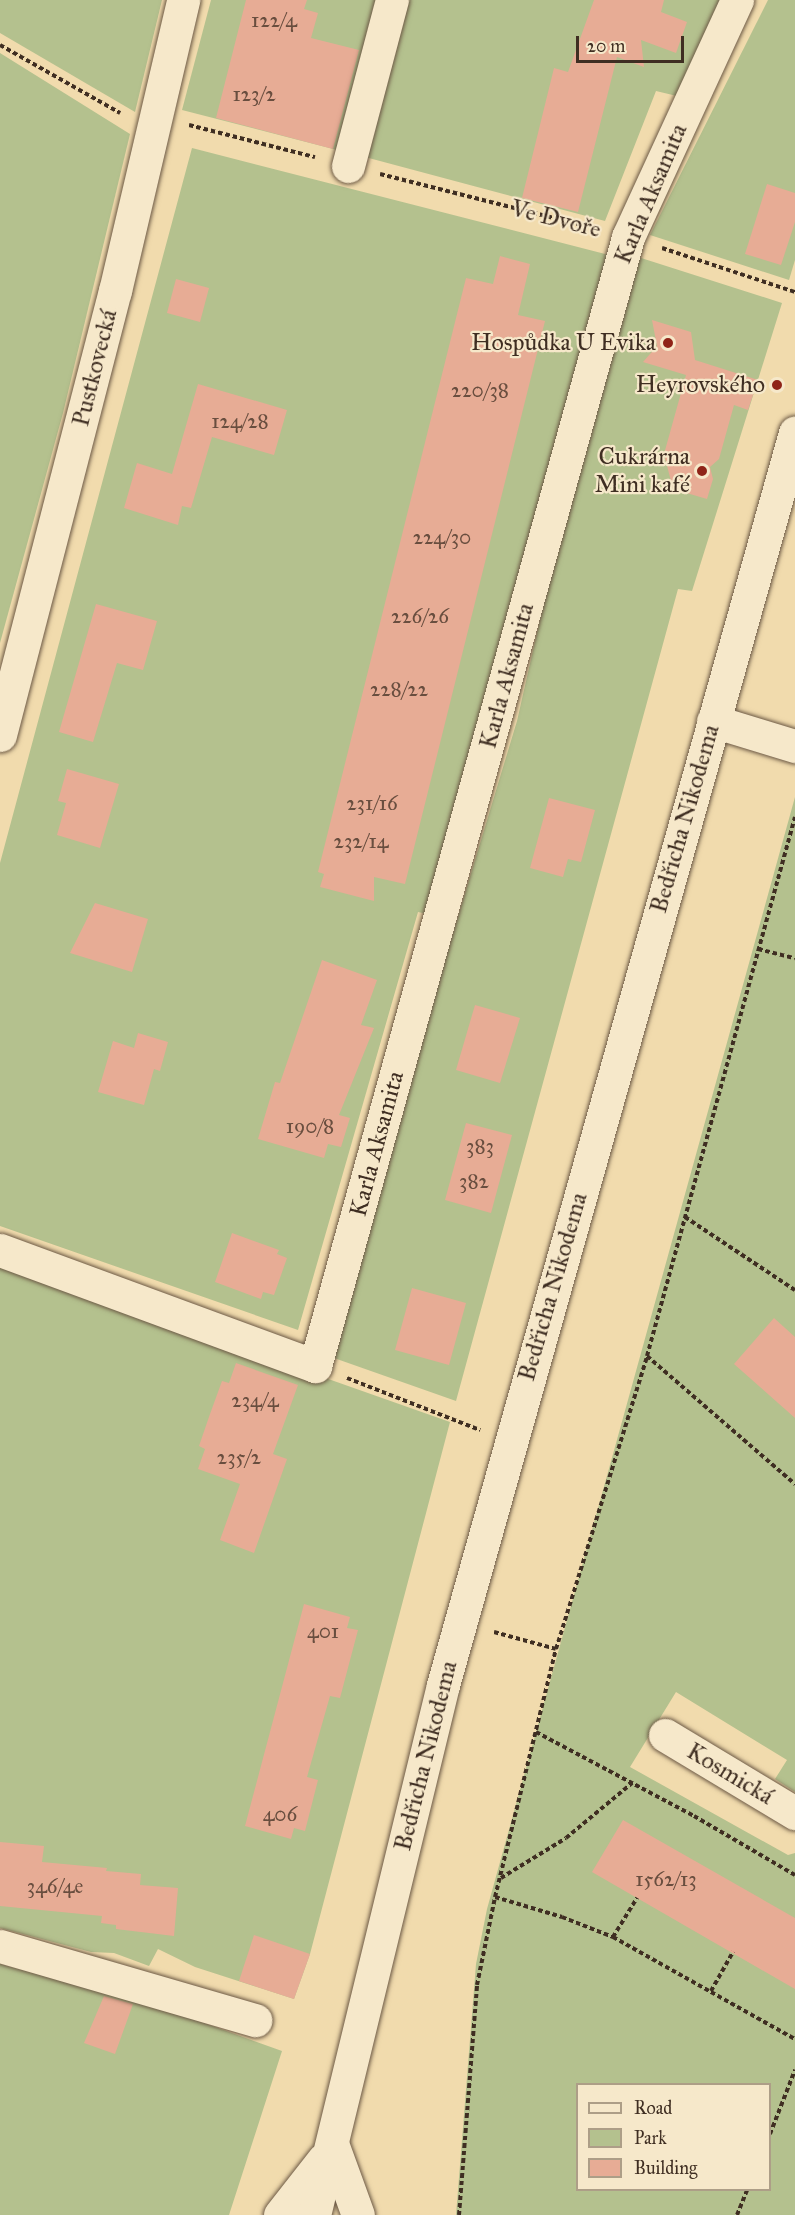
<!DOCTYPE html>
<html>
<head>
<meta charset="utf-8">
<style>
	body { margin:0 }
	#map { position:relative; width:795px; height:2215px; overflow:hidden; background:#f1dbad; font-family:"IM FELL Great Primer",serif }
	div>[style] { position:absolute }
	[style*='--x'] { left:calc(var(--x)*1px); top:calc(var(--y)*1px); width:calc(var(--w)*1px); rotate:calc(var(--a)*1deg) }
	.green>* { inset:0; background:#b4c18e }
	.building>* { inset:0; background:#e7ac95 }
	.path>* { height:4px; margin-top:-2px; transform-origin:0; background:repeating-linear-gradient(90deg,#3f2e22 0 4.5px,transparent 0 7.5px) }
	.roads { filter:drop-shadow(0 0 2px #6c5945) drop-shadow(0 0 2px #6c5945) }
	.minor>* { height:33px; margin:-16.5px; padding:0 16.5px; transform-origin:16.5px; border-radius:16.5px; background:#f6e8ca }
	.dots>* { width:16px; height:16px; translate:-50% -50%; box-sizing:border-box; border:3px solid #f6e8ca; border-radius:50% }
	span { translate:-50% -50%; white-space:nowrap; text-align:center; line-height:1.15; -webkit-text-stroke:4.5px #f6e8ca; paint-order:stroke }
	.number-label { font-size:21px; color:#694e3f }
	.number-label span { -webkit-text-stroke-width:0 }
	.street-label { font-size:24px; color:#3f2e22 }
	.poi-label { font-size:24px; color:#3f2e22 }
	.right { translate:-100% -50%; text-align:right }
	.legend { position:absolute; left:576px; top:2083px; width:195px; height:108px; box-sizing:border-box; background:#f6e8ca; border:2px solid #ad9e87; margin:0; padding:8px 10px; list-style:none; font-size:18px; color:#3f2e22 }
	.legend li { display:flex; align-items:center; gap:12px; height:30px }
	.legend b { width:30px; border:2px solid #ad9e87 }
	.scale { position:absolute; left:576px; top:36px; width:108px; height:27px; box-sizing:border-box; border:3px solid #3f2e22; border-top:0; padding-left:8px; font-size:18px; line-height:21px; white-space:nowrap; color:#3f2e22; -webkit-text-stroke:4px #f6e8ca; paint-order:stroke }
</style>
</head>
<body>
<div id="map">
	<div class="green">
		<div style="clip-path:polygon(0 0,162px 0,135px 112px,0 33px)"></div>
		<div style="clip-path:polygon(211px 0,378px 0,341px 151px,182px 110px)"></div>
		<div style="clip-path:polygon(405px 0,725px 0,681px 97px,656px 91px,605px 221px,365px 157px)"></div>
		<div style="clip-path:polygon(768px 0,795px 0,795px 260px,789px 280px,650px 235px)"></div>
		<div style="clip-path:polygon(0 53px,130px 134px,63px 413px,0 643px)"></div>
		<div style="clip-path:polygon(192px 148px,609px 255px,432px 915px,418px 912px,298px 1330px,0 1226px,0 863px)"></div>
		<div style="clip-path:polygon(638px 257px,782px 303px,692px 591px,678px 589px,456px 1401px,334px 1358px,346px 1287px,517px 721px,555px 553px)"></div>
		<div style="clip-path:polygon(evenodd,795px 797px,795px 1792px,775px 1779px,787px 1760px,676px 1692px,630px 1767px,788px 1855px,795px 1853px,795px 2215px,456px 2215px,476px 1964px,487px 1909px,795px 797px,578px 2084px,770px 2084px,770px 2190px,578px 2190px,578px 2084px)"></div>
		<div style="clip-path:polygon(0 1263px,450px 1422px,310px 1954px,294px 1999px,195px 1967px,158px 1949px,149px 1966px,114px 1953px,91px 1952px,0 1928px)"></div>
		<div style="clip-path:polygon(0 1964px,85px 1987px,107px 1988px,282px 2051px,229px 2215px,0 2215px)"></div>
	</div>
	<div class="building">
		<div style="clip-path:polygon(246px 0,307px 0,304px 9px,318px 13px,311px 38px,359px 50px,333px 149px,216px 118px)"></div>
		<div style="clip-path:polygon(594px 0,664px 0,661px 12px,687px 22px,676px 53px,641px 40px,644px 67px,617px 57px,578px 212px,522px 198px,554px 68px,568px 72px)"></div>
		<div style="clip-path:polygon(767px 184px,795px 193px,795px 222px,781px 265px,745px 254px)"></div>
		<div style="clip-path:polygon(500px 256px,530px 264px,518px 315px,545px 321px,405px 884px,374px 877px,374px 901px,320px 887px,324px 874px,318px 872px,466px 278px,493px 284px)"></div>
		<div style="clip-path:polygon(176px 279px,209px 288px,200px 322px,167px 313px)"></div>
		<div style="clip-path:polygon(652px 320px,691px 332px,695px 360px,758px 380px,748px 410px,734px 405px,719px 459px,710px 467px,713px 479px,707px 499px,673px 489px,664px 454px,686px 375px,643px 362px,657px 346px)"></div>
		<div style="clip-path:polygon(198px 384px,287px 410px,274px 455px,212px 437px,191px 508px,182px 506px,178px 525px,124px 508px,137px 463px,172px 474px)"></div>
		<div style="clip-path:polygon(96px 604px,157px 621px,143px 670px,117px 663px,93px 742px,59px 732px)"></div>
		<div style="clip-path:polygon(67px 769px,119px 784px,100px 848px,57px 835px,66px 803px,58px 801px)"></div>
		<div style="clip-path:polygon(549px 798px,595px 810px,581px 862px,568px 859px,563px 877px,530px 868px)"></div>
		<div style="clip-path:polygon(95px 903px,148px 919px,132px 972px,70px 953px)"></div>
		<div style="clip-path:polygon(322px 960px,377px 980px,361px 1025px,374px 1028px,339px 1115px,350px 1118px,341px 1147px,328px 1144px,324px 1158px,258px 1139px,275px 1082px,280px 1083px)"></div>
		<div style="clip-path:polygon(475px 1005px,520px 1018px,500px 1083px,456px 1070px)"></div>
		<div style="clip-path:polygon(138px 1033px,168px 1042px,160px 1071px,154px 1069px,144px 1105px,98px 1092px,113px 1041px,134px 1048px)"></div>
		<div style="clip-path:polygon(466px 1123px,512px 1135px,491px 1213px,445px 1200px)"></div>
		<div style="clip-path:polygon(232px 1233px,279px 1250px,277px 1254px,287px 1258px,274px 1295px,263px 1292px,261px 1299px,215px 1282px)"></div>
		<div style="clip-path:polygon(412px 1288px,466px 1303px,449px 1365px,395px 1350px)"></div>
		<div style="clip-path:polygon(774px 1318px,795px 1337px,795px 1418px,734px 1364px)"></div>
		<div style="clip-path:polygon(236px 1363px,298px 1385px,273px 1454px,287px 1459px,254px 1553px,220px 1540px,240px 1484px,198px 1469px,205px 1449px,199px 1446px,210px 1414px,222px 1381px,229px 1383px)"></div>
		<div style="clip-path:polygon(304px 1604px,350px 1617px,347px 1628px,358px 1630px,340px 1698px,330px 1696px,307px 1777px,318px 1780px,305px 1831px,294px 1828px,291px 1839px,245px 1826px)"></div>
		<div style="clip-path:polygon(623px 1820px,795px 1918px,795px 1989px,592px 1872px)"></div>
		<div style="clip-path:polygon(0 1842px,44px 1846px,42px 1862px,107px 1868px,106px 1871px,141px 1874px,140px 1885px,178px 1888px,174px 1936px,116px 1929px,116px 1925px,101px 1923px,102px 1916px,0 1906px)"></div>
		<div style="clip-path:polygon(254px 1935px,310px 1954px,294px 1999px,239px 1981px)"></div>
		<div style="clip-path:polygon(104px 1996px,133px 2004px,115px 2054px,84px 2043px)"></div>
	</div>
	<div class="path">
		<div style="--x:0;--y:45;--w:138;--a:29.5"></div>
		<div style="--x:189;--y:125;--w:130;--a:14.3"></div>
		<div style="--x:380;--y:174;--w:221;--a:14.2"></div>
		<div style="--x:662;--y:248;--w:140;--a:18.3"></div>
		<div style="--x:758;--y:949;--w:38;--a:14"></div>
		<div style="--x:685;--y:1217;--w:132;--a:33.6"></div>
		<div style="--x:647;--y:1356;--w:196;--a:40.9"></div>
		<div style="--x:347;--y:1378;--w:143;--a:21.4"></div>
		<div style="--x:494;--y:1632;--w:64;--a:15.3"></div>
		<div style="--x:536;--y:1732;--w:179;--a:28"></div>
		<div style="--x:694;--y:1816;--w:117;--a:30.3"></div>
		<div style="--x:501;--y:1878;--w:76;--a:-31.6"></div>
		<div style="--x:566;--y:1838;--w:86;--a:-39.8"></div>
		<div style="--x:495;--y:1897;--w:70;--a:16.6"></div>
		<div style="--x:562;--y:1917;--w:55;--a:21.4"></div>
		<div style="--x:613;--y:1937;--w:209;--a:29.3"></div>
		<div style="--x:613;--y:1937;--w:46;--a:-58.4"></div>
		<div style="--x:711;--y:1991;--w:45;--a:-60.6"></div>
		<div style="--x:770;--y:2134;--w:69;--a:-68.7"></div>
		<div style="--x:459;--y:2215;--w:231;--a:-85.5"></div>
		<div style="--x:477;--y:1985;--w:90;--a:-78.4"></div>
		<div style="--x:495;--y:1897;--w:255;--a:-76.2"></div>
		<div style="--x:556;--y:1649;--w:307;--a:-72.7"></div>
		<div style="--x:647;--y:1356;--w:559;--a:-74.65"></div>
		<div style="--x:737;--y:2215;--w:27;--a:-68"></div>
	</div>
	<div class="roads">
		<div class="minor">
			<div style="--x:348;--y:166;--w:172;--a:-75.2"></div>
			<div style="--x:713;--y:721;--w:86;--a:17"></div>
			<div style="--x:0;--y:735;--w:459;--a:-75.5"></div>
			<div style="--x:115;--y:291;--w:299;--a:-76.8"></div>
			<div style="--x:0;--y:1250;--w:336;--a:20.2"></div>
			<div style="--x:315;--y:1366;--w:1172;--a:-74.5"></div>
			<div style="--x:628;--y:237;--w:261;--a:-65.3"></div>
			<div style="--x:665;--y:1735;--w:152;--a:31"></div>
			<div style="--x:0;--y:1946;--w:266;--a:16.2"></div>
			<div style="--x:333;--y:2146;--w:73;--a:70.1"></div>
			<div style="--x:280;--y:2215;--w:70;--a:-52"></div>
			<div style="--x:314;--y:2215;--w:545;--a:-76.32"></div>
			<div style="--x:443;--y:1685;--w:1301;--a:-74.3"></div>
		</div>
	</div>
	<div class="dots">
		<div style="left:668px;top:343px;background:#8f2418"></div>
		<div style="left:777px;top:385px;background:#8f2418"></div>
		<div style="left:702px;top:471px;background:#8f2418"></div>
	</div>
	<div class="number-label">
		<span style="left:274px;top:20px">122/4</span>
		<span style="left:254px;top:94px">123/2</span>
		<span style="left:480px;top:390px">220/38</span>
		<span style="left:240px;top:421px">124/28</span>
		<span style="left:442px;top:537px">224/30</span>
		<span style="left:420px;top:616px">226/26</span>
		<span style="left:399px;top:689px">228/22</span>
		<span style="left:372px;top:803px">231/16</span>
		<span style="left:361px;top:841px">232/14</span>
		<span style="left:310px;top:1126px">190/8</span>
		<span style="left:480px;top:1146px">383</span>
		<span style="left:474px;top:1181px">382</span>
		<span style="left:255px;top:1400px">234/4</span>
		<span style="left:239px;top:1457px">235/2</span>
		<span style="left:323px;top:1631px">401</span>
		<span style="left:280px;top:1814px">406</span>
		<span style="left:666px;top:1879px">1562/13</span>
		<span style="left:55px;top:1886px">346/4e</span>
	</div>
	<div class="street-label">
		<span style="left:651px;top:194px;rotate:-67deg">Karla Aksamita</span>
		<span style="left:556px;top:219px;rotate:14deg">Ve Dvoře</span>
		<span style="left:95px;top:368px;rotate:-76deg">Pustkovecká</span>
		<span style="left:507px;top:676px;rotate:-75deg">Karla Aksamita</span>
		<span style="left:685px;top:819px;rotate:-74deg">Bedřicha Nikodema</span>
		<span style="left:377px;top:1144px;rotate:-75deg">Karla Aksamita</span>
		<span style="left:553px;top:1287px;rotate:-74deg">Bedřicha Nikodema</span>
		<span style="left:426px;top:1756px;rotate:-76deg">Bedřicha Nikodema</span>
		<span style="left:730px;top:1774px;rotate:31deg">Kosmická</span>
	</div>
	<div class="poi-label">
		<span class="right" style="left:656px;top:343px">Hospůdka U Evika</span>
		<span class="right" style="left:765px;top:385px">Heyrovského</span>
		<span class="right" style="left:690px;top:471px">Cukrárna<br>Mini kafé</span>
	</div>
	<ul class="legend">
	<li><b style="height:8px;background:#f6e8ca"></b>Road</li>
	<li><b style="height:16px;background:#b4c18e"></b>Park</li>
	<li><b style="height:16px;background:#e7ac95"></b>Building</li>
	</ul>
	<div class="scale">20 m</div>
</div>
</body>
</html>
